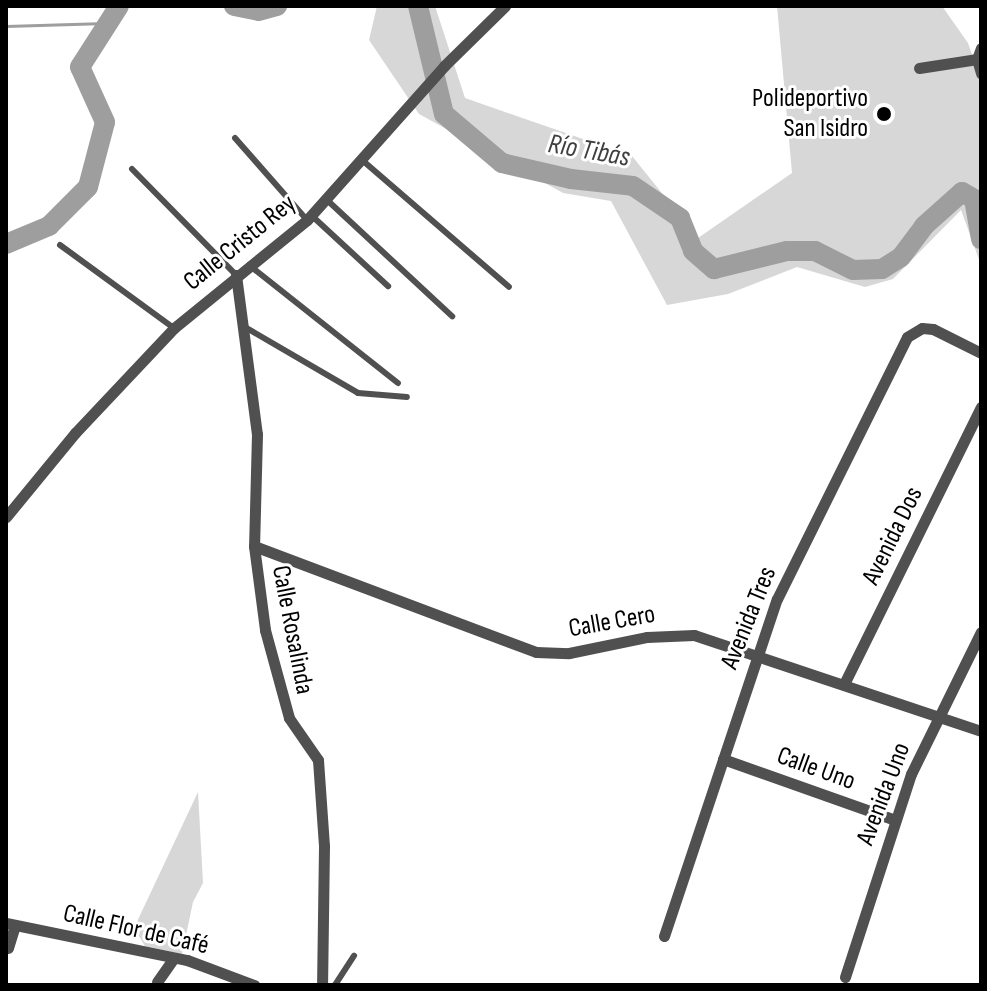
<!DOCTYPE html>
<html>
<head>
<meta charset="utf-8">
<style>
	body { margin:0 }
	#map { position:relative; width:987px; height:991px; overflow:hidden; background:#fff; font-family:"Sofia Sans Condensed",sans-serif }
	div>[style] { position:absolute }
	[style*='--x'] { left:calc(var(--x)*1px); top:calc(var(--y)*1px); width:calc(var(--w)*1px); rotate:calc(var(--a)*1deg) }
	.green>* { inset:0; background:#d7d7d7 }
	.stream>* { height:3px; margin:-1.5px; padding:0 1.5px; transform-origin:1.5px; border-radius:1.5px; background:#9e9e9e }
	.river>* { height:20px; margin:-10px; padding:0 10px; transform-origin:10px; border-radius:10px; background:#9e9e9e }
	.service>* { height:6px; margin:-3px; padding:0 3px; transform-origin:3px; border-radius:3px; background:#505050 }
	.minor>* { height:11px; margin:-5.5px; padding:0 5.5px; transform-origin:5.5px; border-radius:5.5px; background:#505050 }
	.dots>* { width:22px; height:22px; translate:-50% -50%; box-sizing:border-box; border:4px solid #fff; border-radius:50% }
	span { translate:-50% -50%; white-space:nowrap; text-align:center; line-height:1.15; -webkit-text-stroke:6px #fff; paint-order:stroke }
	.poi-label { font-size:26px; color:#000 }
	.right { translate:-100% -50%; text-align:right }
	.street-label { font-size:26px; color:#000 }
	.water-label { font-size:28px; color:#3f3f3f; font-style:italic }
	.frame { position:absolute; inset:0; border:8px solid #000; pointer-events:none }
</style>
</head>
<body>
<div id="map">
	<div class="green">
		<div style="clip-path:polygon(377px 6px,435px 6px,465px 98px,632px 156px,698px 238px,792px 173px,777px 6px,942px 6px,968px 43px,981px 80px,981px 265px,961px 210px,893px 279px,865px 287px,797px 267px,728px 294px,667px 305px,611px 201px,563px 193px,419px 114px,369px 40px)"></div>
		<div style="clip-path:polygon(198px 792px,203px 883px,193px 902px,182px 954px,145px 946px,134px 928px)"></div>
	</div>
	<div class="stream">
		<div style="--x:6;--y:26;--w:100;--a:-1.7"></div>
	</div>
	<div class="river">
		<div style="--x:234;--y:6;--w:25;--a:11"></div>
		<div style="--x:259;--y:11;--w:19;--a:-16"></div>
		<div style="--x:418;--y:6;--w:111;--a:76.5"></div>
		<div style="--x:444;--y:114;--w:76;--a:40.2"></div>
		<div style="--x:502;--y:163;--w:71;--a:13.1"></div>
		<div style="--x:571;--y:179;--w:62;--a:6.4"></div>
		<div style="--x:633;--y:186;--w:57;--a:34.2"></div>
		<div style="--x:680;--y:218;--w:35;--a:68"></div>
		<div style="--x:693;--y:251;--w:28;--a:41"></div>
		<div style="--x:714;--y:269;--w:75;--a:-13.9"></div>
		<div style="--x:787;--y:251;--w:28;--a:0"></div>
		<div style="--x:815;--y:251;--w:42;--a:26.6"></div>
		<div style="--x:853;--y:270;--w:29;--a:-2"></div>
		<div style="--x:882;--y:269;--w:22;--a:-32"></div>
		<div style="--x:901;--y:257;--w:39;--a:-53"></div>
		<div style="--x:924;--y:226;--w:51;--a:-41.8"></div>
		<div style="--x:962;--y:192;--w:14;--a:30"></div>
		<div style="--x:974;--y:199;--w:41;--a:80.1"></div>
		<div style="--x:6;--y:244;--w:47;--a:-22.7"></div>
		<div style="--x:49;--y:226;--w:55;--a:-45"></div>
		<div style="--x:88;--y:187;--w:67;--a:-75.3"></div>
		<div style="--x:105;--y:122;--w:60;--a:-114.4"></div>
		<div style="--x:80;--y:67;--w:72;--a:-57.4"></div>
	</div>
	<div class="service">
		<div style="--x:235;--y:138;--w:109;--a:48.7"></div>
		<div style="--x:362;--y:160;--w:194;--a:40.8"></div>
		<div style="--x:132;--y:169;--w:148;--a:45.5"></div>
		<div style="--x:327;--y:200;--w:171;--a:42.9"></div>
		<div style="--x:311;--y:215;--w:105;--a:42.7"></div>
		<div style="--x:60;--y:245;--w:141;--a:36.1"></div>
		<div style="--x:249;--y:265;--w:190;--a:38.4"></div>
		<div style="--x:243;--y:326;--w:133;--a:30.2"></div>
		<div style="--x:358;--y:393;--w:49;--a:4.7"></div>
		<div style="--x:335;--y:985;--w:35;--a:-57"></div>
	</div>
	<div class="minor">
		<div style="--x:981;--y:48;--w:12;--a:110"></div>
		<div style="--x:977;--y:59;--w:15;--a:74"></div>
		<div style="--x:919;--y:68;--w:59;--a:-8.8"></div>
		<div style="--x:236;--y:275;--w:160;--a:82.5"></div>
		<div style="--x:257;--y:434;--w:112;--a:91.5"></div>
		<div style="--x:254;--y:546;--w:85;--a:82.5"></div>
		<div style="--x:265;--y:630;--w:91;--a:74.7"></div>
		<div style="--x:289;--y:718;--w:51;--a:55.4"></div>
		<div style="--x:318;--y:760;--w:86;--a:86"></div>
		<div style="--x:324;--y:846;--w:139;--a:90.8"></div>
		<div style="--x:6;--y:517;--w:109;--a:-50.6"></div>
		<div style="--x:75;--y:433;--w:144;--a:-46.7"></div>
		<div style="--x:174;--y:328;--w:171;--a:-39.1"></div>
		<div style="--x:307;--y:220;--w:206;--a:-48.3"></div>
		<div style="--x:444;--y:66;--w:86;--a:-44.5"></div>
		<div style="--x:254;--y:546;--w:301;--a:20.6"></div>
		<div style="--x:536;--y:652;--w:33;--a:2"></div>
		<div style="--x:569;--y:653;--w:80;--a:-11.6"></div>
		<div style="--x:647;--y:637;--w:47;--a:-2.4"></div>
		<div style="--x:694;--y:635;--w:303;--a:18.5"></div>
		<div style="--x:844;--y:684;--w:309;--a:-63.7"></div>
		<div style="--x:723;--y:759;--w:182;--a:19.5"></div>
		<div style="--x:6;--y:923;--w:185;--a:11.6"></div>
		<div style="--x:187;--y:960;--w:72;--a:20.5"></div>
		<div style="--x:664;--y:936;--w:355;--a:-71.5"></div>
		<div style="--x:777;--y:599;--w:292;--a:-63.6"></div>
		<div style="--x:907;--y:337;--w:17;--a:-31"></div>
		<div style="--x:922;--y:328;--w:11;--a:5"></div>
		<div style="--x:933;--y:329;--w:54;--a:26.6"></div>
		<div style="--x:8;--y:948;--w:24;--a:-73"></div>
		<div style="--x:845;--y:977;--w:213;--a:-72"></div>
		<div style="--x:911;--y:774;--w:158;--a:-63.8"></div>
		<div style="--x:157;--y:982;--w:29;--a:-55"></div>
	</div>
	<div class="dots">
		<div style="left:884px;top:114px;background:#000"></div>
	</div>
	<div class="poi-label">
		<span class="right" style="left:868px;top:114px">Polideportivo<br>San Isidro</span>
	</div>
	<div class="street-label">
		<span style="left:240px;top:243px;rotate:-39deg">Calle Cristo Rey</span>
		<span style="left:893px;top:536px;rotate:-64deg">Avenida Dos</span>
		<span style="left:749px;top:618px;rotate:-68deg">Avenida Tres</span>
		<span style="left:612px;top:622px;rotate:-10deg">Calle Cero</span>
		<span style="left:292px;top:630px;rotate:79deg">Calle Rosalinda</span>
		<span style="left:816px;top:769px;rotate:20deg">Calle Uno</span>
		<span style="left:884px;top:794px;rotate:-69deg">Avenida Uno</span>
		<span style="left:136px;top:930px;rotate:13deg">Calle Flor de Café</span>
	</div>
	<div class="water-label">
		<span style="left:589px;top:151px;rotate:10deg">Río Tibás</span>
	</div>
	<div class="frame"></div>
</div>
</body>
</html>
